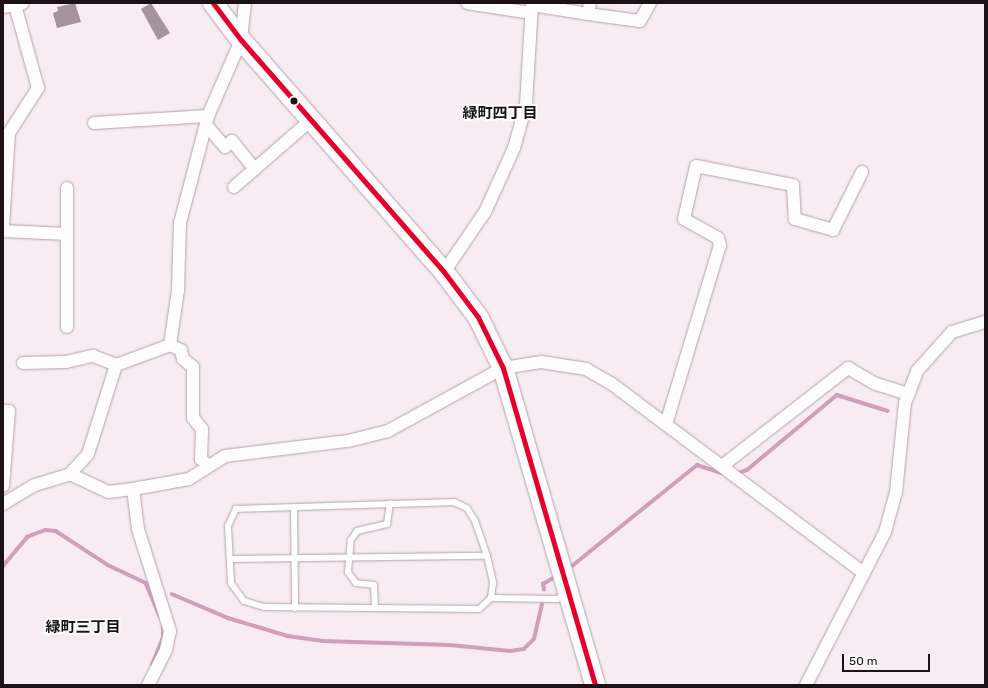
<!DOCTYPE html>
<html>
<head>
<meta charset="utf-8">
<style>
	body { margin:0 }
	#map { position:relative; width:988px; height:688px; overflow:hidden; background:#f9ebf2; font-family:Rubik,"Noto Sans JP",sans-serif }
	div>[style] { position:absolute }
	[style*='--x'] { left:calc(var(--x)*1px); top:calc(var(--y)*1px); width:calc(var(--w)*1px); rotate:calc(var(--a)*1deg) }
	.stream>* { height:3.5px; margin:-1.75px; padding:0 1.75px; transform-origin:1.75px; border-radius:1.75px; background:#d09fb9 }
	.building>* { inset:0; background:#a5939d }
	.roads { filter:drop-shadow(0 0 1px #b0a5ab) drop-shadow(0 0 1px #b0a5ab) }
	.service>* { height:6px; margin:-3px; padding:0 3px; transform-origin:3px; border-radius:3px; background:#fefcfd }
	.minor>* { height:12px; margin:-6px; padding:0 6px; transform-origin:6px; border-radius:6px; background:#fefcfd }
	.trunk>* { height:20px; margin:-10px; padding:0 10px; transform-origin:10px; border-radius:10px; background:#fefcfd }
	.bus-1>* { height:5px; margin:-2.5px; padding:0 2.5px; transform-origin:2.5px; border-radius:2.5px; background:#e4002b }
	.dots>* { width:11px; height:11px; translate:-50% -50%; box-sizing:border-box; border:2px solid #fbfbfb; border-radius:50% }
	span { translate:-50% -50%; white-space:nowrap; text-align:center; line-height:1.15; -webkit-text-stroke:4px #fbfbfb; paint-order:stroke }
	.neighbourhood-label { font-size:15px; color:#1b1116; font-weight:700 }
	.frame { position:absolute; inset:0; border:4px solid #1b1116; pointer-events:none }
	.scale { position:absolute; left:842px; top:654px; width:88px; height:18px; box-sizing:border-box; border:2px solid #1b1116; border-top:0; padding-left:5px; font-size:12px; line-height:14px; white-space:nowrap; color:#1b1116; -webkit-text-stroke:3px #fbfbfb; paint-order:stroke }
</style>
</head>
<body>
<div id="map">
	<div class="stream">
		<div style="--x:736;--y:474;--w:12;--a:-20"></div>
		<div style="--x:747;--y:470;--w:117;--a:-39.8"></div>
		<div style="--x:837;--y:395;--w:53;--a:17.4"></div>
		<div style="--x:3;--y:566;--w:38;--a:-50"></div>
		<div style="--x:27;--y:537;--w:19;--a:-21"></div>
		<div style="--x:45;--y:530;--w:11;--a:5"></div>
		<div style="--x:56;--y:531;--w:62;--a:33.2"></div>
		<div style="--x:108;--y:565;--w:44;--a:25.4"></div>
		<div style="--x:572;--y:566;--w:161;--a:-38.9"></div>
		<div style="--x:697;--y:465;--w:26;--a:18"></div>
		<div style="--x:146;--y:583;--w:36;--a:67"></div>
		<div style="--x:544;--y:590;--w:6;--a:-99"></div>
		<div style="--x:543;--y:584;--w:14;--a:-30"></div>
		<div style="--x:172;--y:594;--w:61;--a:23.2"></div>
		<div style="--x:228;--y:618;--w:63;--a:16.7"></div>
		<div style="--x:288;--y:636;--w:35;--a:8"></div>
		<div style="--x:323;--y:641;--w:127;--a:1.8"></div>
		<div style="--x:450;--y:645;--w:61;--a:5.6"></div>
		<div style="--x:511;--y:651;--w:13;--a:-9"></div>
		<div style="--x:524;--y:649;--w:14;--a:-45"></div>
		<div style="--x:534;--y:639;--w:35;--a:-77"></div>
		<div style="--x:152;--y:665;--w:29;--a:-68"></div>
		<div style="--x:163;--y:638;--w:12;--a:-90"></div>
	</div>
	<div class="building">
		<div style="clip-path:polygon(75px 3px,81px 22px,57px 28px,53px 13px,58px 11px,57px 7px)"></div>
		<div style="clip-path:polygon(151px 3px,170px 33px,158px 40px,141px 9px)"></div>
	</div>
	<div class="roads">
		<div class="service">
			<div style="--x:454;--y:502;--w:14;--a:25"></div>
			<div style="--x:467;--y:508;--w:15;--a:58"></div>
			<div style="--x:475;--y:521;--w:37;--a:71"></div>
			<div style="--x:487;--y:556;--w:28;--a:77"></div>
			<div style="--x:493;--y:583;--w:15;--a:98"></div>
			<div style="--x:491;--y:598;--w:16;--a:137"></div>
			<div style="--x:479;--y:609;--w:215;--a:-179.5"></div>
			<div style="--x:264;--y:607;--w:21;--a:-163"></div>
			<div style="--x:244;--y:601;--w:22;--a:-126"></div>
			<div style="--x:231;--y:583;--w:57;--a:-93"></div>
			<div style="--x:228;--y:526;--w:19;--a:-65"></div>
			<div style="--x:236;--y:509;--w:218;--a:-1.8"></div>
			<div style="--x:294;--y:507;--w:101;--a:89.4"></div>
			<div style="--x:230;--y:559;--w:257;--a:-0.7"></div>
			<div style="--x:491;--y:598;--w:66;--a:0.9"></div>
			<div style="--x:557;--y:599;--w:10;--a:-24"></div>
			<div style="--x:375;--y:606;--w:21;--a:-93"></div>
			<div style="--x:374;--y:585;--w:18;--a:-174"></div>
			<div style="--x:356;--y:583;--w:14;--a:-126"></div>
			<div style="--x:348;--y:572;--w:32;--a:-85"></div>
			<div style="--x:351;--y:540;--w:11;--a:-56"></div>
			<div style="--x:357;--y:531;--w:31;--a:-13"></div>
			<div style="--x:387;--y:524;--w:21;--a:-82"></div>
		</div>
		<div class="minor">
			<div style="--x:467;--y:3;--w:65;--a:8.9"></div>
			<div style="--x:532;--y:5;--w:57;--a:9.1"></div>
			<div style="--x:588;--y:14;--w:11;--a:-80"></div>
			<div style="--x:3;--y:7;--w:12;--a:-9"></div>
			<div style="--x:588;--y:14;--w:52;--a:7.7"></div>
			<div style="--x:640;--y:21;--w:21;--a:-61"></div>
			<div style="--x:94;--y:123;--w:114;--a:-3.5"></div>
			<div style="--x:206;--y:125;--w:29;--a:49"></div>
			<div style="--x:225;--y:147;--w:9;--a:-41"></div>
			<div style="--x:232;--y:141;--w:36;--a:51"></div>
			<div style="--x:234;--y:187;--w:102;--a:-41"></div>
			<div style="--x:3;--y:225;--w:92;--a:-86.3"></div>
			<div style="--x:9;--y:133;--w:54;--a:-57.2"></div>
			<div style="--x:38;--y:88;--w:86;--a:-105.5"></div>
			<div style="--x:15;--y:5;--w:8;--a:-14"></div>
			<div style="--x:3;--y:231;--w:64;--a:2.7"></div>
			<div style="--x:444;--y:272;--w:73;--a:-55.7"></div>
			<div style="--x:485;--y:212;--w:70;--a:-65.6"></div>
			<div style="--x:514;--y:148;--w:45;--a:-74.4"></div>
			<div style="--x:526;--y:105;--w:102;--a:-86.6"></div>
			<div style="--x:67;--y:327;--w:139;--a:-90"></div>
			<div style="--x:23;--y:363;--w:43;--a:-1.3"></div>
			<div style="--x:66;--y:362;--w:28;--a:-13"></div>
			<div style="--x:93;--y:356;--w:25;--a:21"></div>
			<div style="--x:3;--y:411;--w:6;--a:0"></div>
			<div style="--x:9;--y:411;--w:75;--a:94.6"></div>
			<div style="--x:666;--y:424;--w:187;--a:-73.2"></div>
			<div style="--x:720;--y:245;--w:7;--a:-106"></div>
			<div style="--x:718;--y:238;--w:39;--a:-151"></div>
			<div style="--x:684;--y:219;--w:54;--a:-77.2"></div>
			<div style="--x:696;--y:166;--w:99;--a:11.1"></div>
			<div style="--x:793;--y:185;--w:34;--a:87"></div>
			<div style="--x:795;--y:219;--w:40;--a:16"></div>
			<div style="--x:833;--y:230;--w:65;--a:-63.4"></div>
			<div style="--x:209;--y:466;--w:11;--a:-139"></div>
			<div style="--x:201;--y:459;--w:30;--a:-88"></div>
			<div style="--x:202;--y:429;--w:14;--a:-129"></div>
			<div style="--x:193;--y:418;--w:51;--a:-90"></div>
			<div style="--x:193;--y:367;--w:13;--a:-141"></div>
			<div style="--x:183;--y:359;--w:9;--a:-103"></div>
			<div style="--x:181;--y:350;--w:12;--a:-156"></div>
			<div style="--x:170;--y:345;--w:56;--a:-81.7"></div>
			<div style="--x:178;--y:290;--w:67;--a:-88.3"></div>
			<div style="--x:180;--y:223;--w:111;--a:-75.3"></div>
			<div style="--x:208;--y:116;--w:83;--a:-66.5"></div>
			<div style="--x:241;--y:40;--w:37;--a:-84"></div>
			<div style="--x:722;--y:466;--w:160;--a:-37.9"></div>
			<div style="--x:848;--y:368;--w:32;--a:30"></div>
			<div style="--x:876;--y:384;--w:34;--a:17"></div>
			<div style="--x:70;--y:474;--w:27;--a:-48"></div>
			<div style="--x:88;--y:454;--w:93;--a:-72.5"></div>
			<div style="--x:116;--y:365;--w:58;--a:-20.3"></div>
			<div style="--x:133;--y:489;--w:40;--a:82.9"></div>
			<div style="--x:138;--y:529;--w:107;--a:72.6"></div>
			<div style="--x:170;--y:631;--w:19;--a:102"></div>
			<div style="--x:166;--y:650;--w:39;--a:117"></div>
			<div style="--x:3;--y:504;--w:37;--a:-31"></div>
			<div style="--x:35;--y:485;--w:37;--a:-17"></div>
			<div style="--x:70;--y:474;--w:42;--a:25.3"></div>
			<div style="--x:108;--y:492;--w:25;--a:-7"></div>
			<div style="--x:133;--y:489;--w:57;--a:-10.1"></div>
			<div style="--x:189;--y:479;--w:43;--a:-32.6"></div>
			<div style="--x:225;--y:456;--w:124;--a:-7"></div>
			<div style="--x:348;--y:441;--w:41;--a:-14"></div>
			<div style="--x:388;--y:431;--w:131;--a:-28.7"></div>
			<div style="--x:503;--y:368;--w:38;--a:-9"></div>
			<div style="--x:541;--y:362;--w:46;--a:8.8"></div>
			<div style="--x:586;--y:369;--w:30;--a:30"></div>
			<div style="--x:612;--y:384;--w:315;--a:36.9"></div>
			<div style="--x:806;--y:685;--w:172;--a:-62.7"></div>
			<div style="--x:885;--y:532;--w:41;--a:-74.6"></div>
			<div style="--x:896;--y:492;--w:89;--a:-84.2"></div>
			<div style="--x:905;--y:403;--w:34;--a:-69"></div>
			<div style="--x:917;--y:371;--w:52;--a:-48.1"></div>
			<div style="--x:952;--y:332;--w:34;--a:-17"></div>
		</div>
		<div class="trunk">
			<div style="--x:213;--y:3;--w:46;--a:52.9"></div>
			<div style="--x:241;--y:40;--w:308;--a:48.8"></div>
			<div style="--x:444;--y:272;--w:56;--a:52.9"></div>
			<div style="--x:478;--y:317;--w:57;--a:63.9"></div>
			<div style="--x:503;--y:368;--w:330;--a:73.8"></div>
		</div>
	</div>
	<div class="bus-1">
		<div style="--x:213;--y:3;--w:46;--a:52.9"></div>
		<div style="--x:241;--y:40;--w:308;--a:48.8"></div>
		<div style="--x:444;--y:272;--w:56;--a:52.9"></div>
		<div style="--x:478;--y:317;--w:57;--a:63.9"></div>
		<div style="--x:503;--y:368;--w:330;--a:73.8"></div>
	</div>
	<div class="dots">
		<div style="left:294px;top:101px;background:#1b1116"></div>
	</div>
	<div class="neighbourhood-label">
		<span style="left:500px;top:114px">緑町四丁目</span>
		<span style="left:83px;top:628px">緑町三丁目</span>
	</div>
	<div class="frame"></div>
	<div class="scale">50 m</div>
</div>
</body>
</html>
